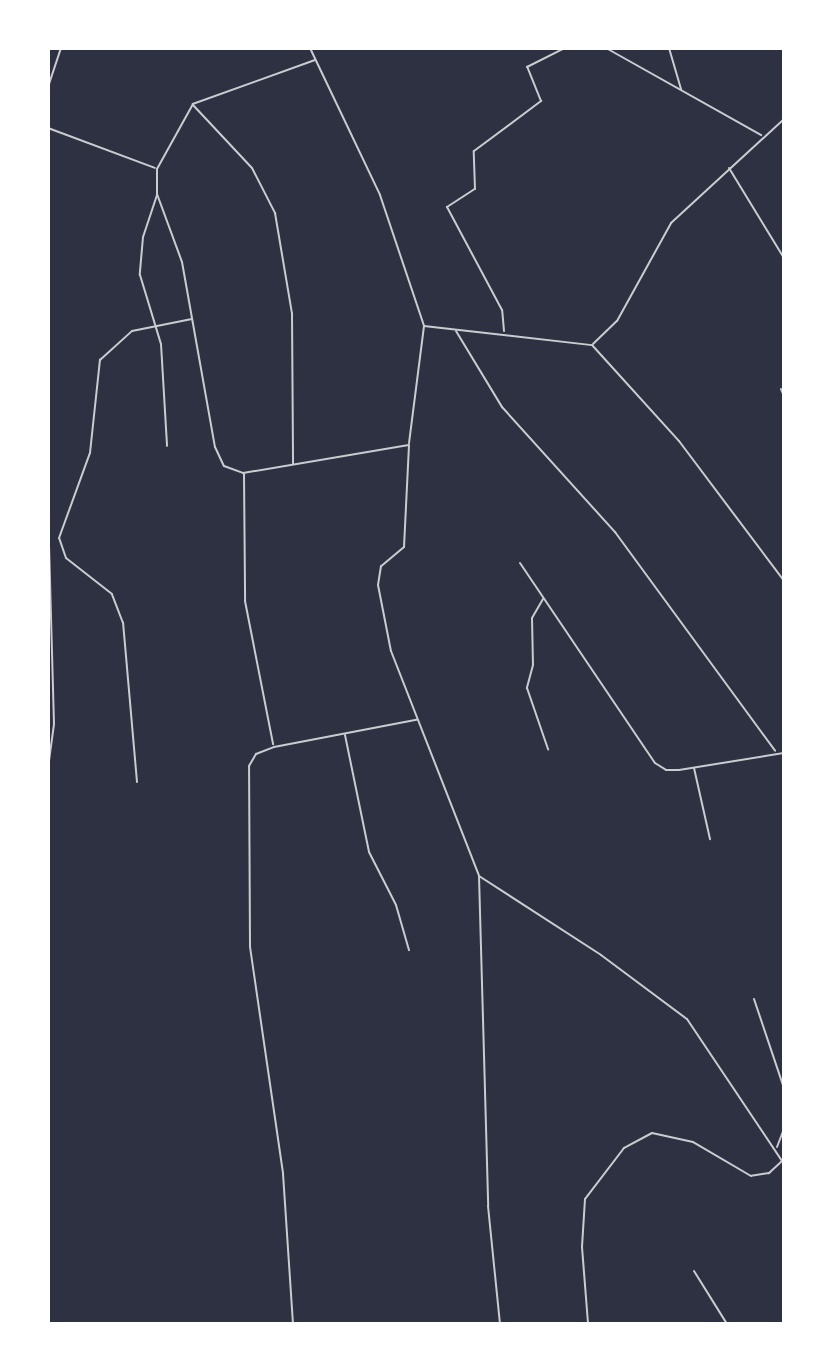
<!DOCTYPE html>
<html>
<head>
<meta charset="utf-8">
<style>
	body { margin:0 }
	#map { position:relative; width:832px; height:1372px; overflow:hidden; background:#2d3142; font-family:"DM Sans",sans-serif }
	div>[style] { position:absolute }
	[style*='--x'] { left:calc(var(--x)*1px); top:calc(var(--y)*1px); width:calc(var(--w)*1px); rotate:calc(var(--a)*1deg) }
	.service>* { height:2px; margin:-1px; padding:0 1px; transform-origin:1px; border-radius:1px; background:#caccd0 }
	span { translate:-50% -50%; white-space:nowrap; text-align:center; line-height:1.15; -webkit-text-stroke:6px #fff; paint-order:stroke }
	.frame { position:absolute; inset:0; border:50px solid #fff; pointer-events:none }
</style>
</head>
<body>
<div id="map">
	<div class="service">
		<div style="--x:310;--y:48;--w:163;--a:64.5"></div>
		<div style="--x:380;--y:195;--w:138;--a:71.4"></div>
		<div style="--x:424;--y:326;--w:118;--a:97.3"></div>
		<div style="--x:606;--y:48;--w:178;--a:29.3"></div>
		<div style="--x:669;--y:48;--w:43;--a:73.7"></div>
		<div style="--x:315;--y:60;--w:130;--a:160.2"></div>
		<div style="--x:193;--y:104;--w:74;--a:119"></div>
		<div style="--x:157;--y:169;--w:25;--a:90"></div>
		<div style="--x:157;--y:194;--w:72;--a:69.8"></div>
		<div style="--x:182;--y:262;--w:188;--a:79.9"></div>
		<div style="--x:215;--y:447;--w:21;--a:65"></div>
		<div style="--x:224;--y:466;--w:20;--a:20"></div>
		<div style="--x:243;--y:473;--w:168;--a:-9.6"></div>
		<div style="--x:409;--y:445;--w:102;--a:92.8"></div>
		<div style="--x:404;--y:547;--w:30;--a:140"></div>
		<div style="--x:381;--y:566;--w:19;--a:99"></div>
		<div style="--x:378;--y:585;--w:67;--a:78.9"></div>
		<div style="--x:391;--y:651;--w:242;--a:68.6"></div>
		<div style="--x:479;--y:876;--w:330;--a:88.4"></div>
		<div style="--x:488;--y:1206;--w:119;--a:84.2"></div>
		<div style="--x:48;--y:87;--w:41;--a:-71.6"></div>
		<div style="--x:193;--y:105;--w:86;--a:46.9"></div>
		<div style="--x:252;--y:168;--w:51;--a:62.9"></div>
		<div style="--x:275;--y:213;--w:101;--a:80.4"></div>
		<div style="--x:292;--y:313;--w:151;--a:89.6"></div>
		<div style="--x:48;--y:128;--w:114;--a:20.5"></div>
		<div style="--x:729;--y:168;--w:105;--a:58.6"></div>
		<div style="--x:157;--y:195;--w:44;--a:108.4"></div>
		<div style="--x:143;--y:237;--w:38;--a:95"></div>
		<div style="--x:140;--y:275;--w:72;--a:73.1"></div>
		<div style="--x:161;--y:344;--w:102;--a:86.6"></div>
		<div style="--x:424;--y:326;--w:169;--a:6.5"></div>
		<div style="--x:592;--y:345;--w:130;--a:47.8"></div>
		<div style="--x:679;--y:441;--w:175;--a:53.1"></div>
		<div style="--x:456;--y:331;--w:89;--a:58.8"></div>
		<div style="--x:502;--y:407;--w:169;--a:47.9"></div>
		<div style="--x:615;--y:532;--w:271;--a:53.8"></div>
		<div style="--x:504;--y:331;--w:21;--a:-95"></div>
		<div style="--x:502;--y:310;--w:117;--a:-118.1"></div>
		<div style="--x:447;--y:207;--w:33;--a:-33"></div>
		<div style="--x:475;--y:189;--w:38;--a:-92"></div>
		<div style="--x:474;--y:151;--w:84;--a:-36.7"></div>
		<div style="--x:541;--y:101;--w:37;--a:-112"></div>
		<div style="--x:527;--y:67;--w:42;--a:-26.6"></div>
		<div style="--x:593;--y:344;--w:33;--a:-44"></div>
		<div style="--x:617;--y:321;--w:112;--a:-61.1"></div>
		<div style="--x:671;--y:223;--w:154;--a:-42.6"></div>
		<div style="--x:781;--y:389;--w:8;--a:67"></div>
		<div style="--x:244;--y:474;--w:127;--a:89.5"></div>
		<div style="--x:245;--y:601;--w:146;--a:78.9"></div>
		<div style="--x:520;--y:563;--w:241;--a:56"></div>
		<div style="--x:655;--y:763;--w:13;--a:32"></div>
		<div style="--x:666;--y:770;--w:13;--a:0"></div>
		<div style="--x:679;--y:770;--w:106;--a:-9.2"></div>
		<div style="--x:543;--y:599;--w:22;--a:120"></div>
		<div style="--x:532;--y:618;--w:47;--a:88.8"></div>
		<div style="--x:533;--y:665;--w:24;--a:105"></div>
		<div style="--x:527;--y:688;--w:65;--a:71"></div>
		<div style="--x:345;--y:735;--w:119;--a:78.4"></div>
		<div style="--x:369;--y:852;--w:59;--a:63"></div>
		<div style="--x:396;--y:905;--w:47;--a:73.9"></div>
		<div style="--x:48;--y:768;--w:44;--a:-82.2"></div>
		<div style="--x:54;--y:724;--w:176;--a:-91.6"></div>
		<div style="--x:694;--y:768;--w:73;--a:77.3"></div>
		<div style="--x:137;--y:782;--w:160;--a:-95"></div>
		<div style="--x:123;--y:623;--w:31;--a:-111"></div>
		<div style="--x:112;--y:594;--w:58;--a:-142"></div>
		<div style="--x:66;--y:558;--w:21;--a:-109"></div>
		<div style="--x:59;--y:538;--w:90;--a:-70"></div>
		<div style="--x:90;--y:453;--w:94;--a:-83.9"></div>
		<div style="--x:100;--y:360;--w:43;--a:-42.2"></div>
		<div style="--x:132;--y:331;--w:61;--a:-11.3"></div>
		<div style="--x:479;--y:876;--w:145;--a:32.9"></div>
		<div style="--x:601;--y:955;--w:107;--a:36.7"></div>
		<div style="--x:687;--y:1019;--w:171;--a:56.2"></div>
		<div style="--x:782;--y:1161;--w:18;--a:137"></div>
		<div style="--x:769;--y:1173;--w:18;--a:171"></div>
		<div style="--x:751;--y:1176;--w:67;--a:-149.6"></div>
		<div style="--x:693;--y:1142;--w:42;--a:-167.6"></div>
		<div style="--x:652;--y:1133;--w:32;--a:152"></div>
		<div style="--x:624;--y:1148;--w:64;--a:127.4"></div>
		<div style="--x:585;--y:1199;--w:48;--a:93.6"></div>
		<div style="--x:582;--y:1247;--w:77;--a:85.5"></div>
		<div style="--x:754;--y:999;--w:94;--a:71.4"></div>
		<div style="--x:777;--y:1147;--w:19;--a:-69"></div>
		<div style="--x:694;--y:1271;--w:62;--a:58.1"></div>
		<div style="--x:293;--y:1324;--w:151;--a:-93.8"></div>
		<div style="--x:283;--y:1173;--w:229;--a:-98.3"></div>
		<div style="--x:250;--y:946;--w:180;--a:-90.3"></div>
		<div style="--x:249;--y:766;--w:14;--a:-60"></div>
		<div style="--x:256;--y:754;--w:19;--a:-21"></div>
		<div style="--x:274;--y:747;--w:145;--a:-10.8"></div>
	</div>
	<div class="frame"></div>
</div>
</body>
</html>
